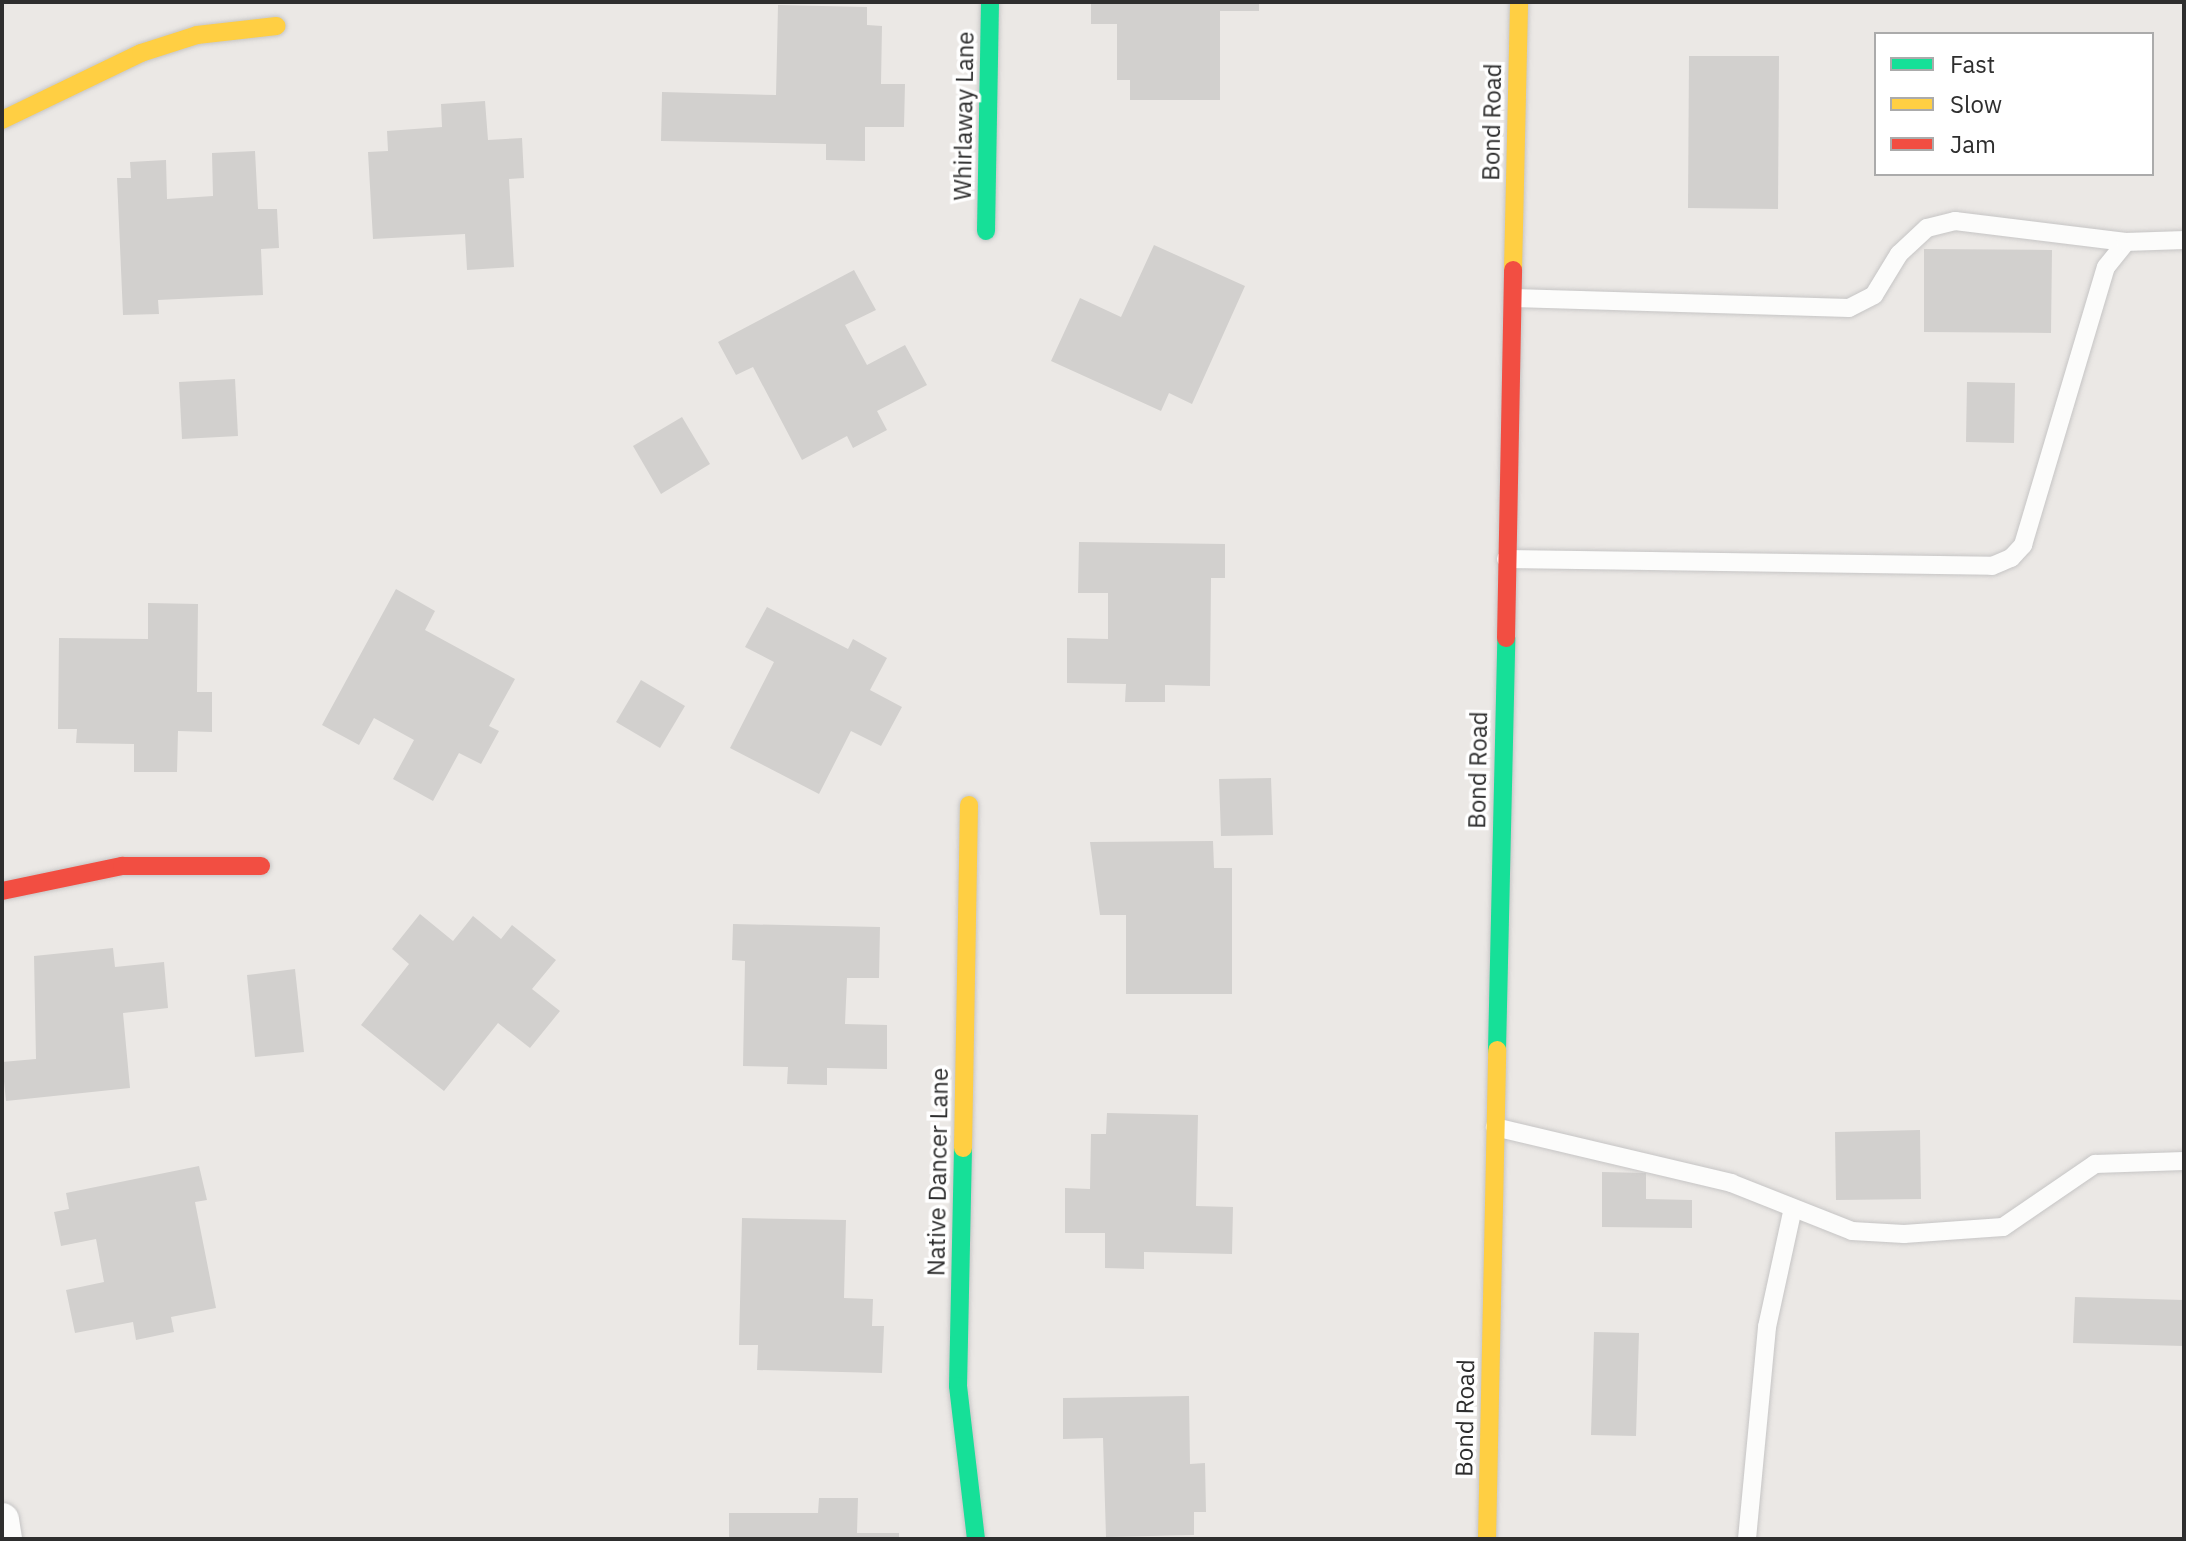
<!DOCTYPE html>
<html>
<head>
<meta charset="utf-8">
<style>
	body { margin:0 }
	#map { position:relative; width:2186px; height:1541px; overflow:hidden; background:#ebe8e5; font-family:"IBM Plex Sans",sans-serif }
	div>[style] { position:absolute }
	[style*='--x'] { left:calc(var(--x)*1px); top:calc(var(--y)*1px); width:calc(var(--w)*1px); rotate:calc(var(--a)*1deg) }
	.building>* { inset:0; background:#d2d0ce }
	.roads { filter:drop-shadow(0 0 2px #c6c5c5) drop-shadow(0 0 2px #c6c5c5) }
	.lane>* { height:18px; margin:-9px; padding:0 9px; transform-origin:9px; border-radius:9px; background:#fcfcfb }
	.street>* { height:34px; margin:-17px; padding:0 17px; transform-origin:17px; border-radius:17px; background:#fcfcfb }
	.fast>* { height:18px; margin:-9px; padding:0 9px; transform-origin:9px; border-radius:9px; background:#16e098 }
	.slow>* { height:18px; margin:-9px; padding:0 9px; transform-origin:9px; border-radius:9px; background:#ffcf43 }
	.jam>* { height:18px; margin:-9px; padding:0 9px; transform-origin:9px; border-radius:9px; background:#f24e42 }
	span { translate:-50% -50%; white-space:nowrap; text-align:center; line-height:1.15; -webkit-text-stroke:7px #fff; paint-order:stroke }
	.street-label { font-size:24px; color:#2e2e2e }
	.frame { position:absolute; inset:0; border:4px solid #2e2e2e; pointer-events:none }
	.legend { position:absolute; left:1874px; top:32px; width:280px; height:144px; box-sizing:border-box; background:#fff; border:2px solid #ababab; margin:0; padding:10px 14px; list-style:none; font-size:24px; color:#2e2e2e }
	.legend li { display:flex; align-items:center; gap:16px; height:40px }
	.legend b { width:40px; border:2px solid #ababab }
</style>
</head>
<body>
<div id="map">
	<div class="building">
		<div style="clip-path:polygon(1091px 2px,1259px 2px,1259px 11px,1220px 11px,1220px 100px,1130px 100px,1130px 80px,1117px 80px,1117px 24px,1091px 24px)"></div>
		<div style="clip-path:polygon(778px 5px,867px 7px,867px 25px,882px 26px,881px 84px,905px 84px,904px 127px,865px 127px,865px 161px,826px 160px,826px 144px,661px 141px,662px 92px,776px 95px)"></div>
		<div style="clip-path:polygon(1689px 56px,1779px 56px,1778px 209px,1688px 208px)"></div>
		<div style="clip-path:polygon(485px 101px,488px 140px,522px 138px,524px 178px,509px 179px,514px 267px,467px 270px,465px 234px,373px 239px,368px 152px,388px 151px,387px 131px,442px 127px,441px 104px)"></div>
		<div style="clip-path:polygon(255px 151px,258px 209px,277px 209px,279px 248px,261px 249px,263px 295px,158px 300px,159px 314px,123px 315px,117px 178px,131px 178px,130px 162px,166px 160px,167px 199px,213px 196px,212px 153px)"></div>
		<div style="clip-path:polygon(1154px 245px,1245px 286px,1192px 404px,1169px 393px,1161px 411px,1051px 361px,1080px 298px,1121px 317px)"></div>
		<div style="clip-path:polygon(1924px 249px,2052px 250px,2051px 333px,1924px 332px)"></div>
		<div style="clip-path:polygon(854px 270px,876px 310px,845px 325px,867px 365px,905px 345px,927px 385px,877px 411px,887px 430px,853px 448px,847px 436px,802px 460px,753px 367px,736px 375px,718px 342px)"></div>
		<div style="clip-path:polygon(235px 379px,238px 436px,182px 439px,179px 382px)"></div>
		<div style="clip-path:polygon(1967px 382px,2015px 383px,2014px 443px,1966px 442px)"></div>
		<div style="clip-path:polygon(682px 417px,710px 464px,661px 494px,633px 446px)"></div>
		<div style="clip-path:polygon(1079px 542px,1225px 544px,1225px 578px,1211px 578px,1210px 686px,1165px 685px,1165px 702px,1125px 702px,1126px 684px,1067px 683px,1067px 638px,1108px 639px,1108px 593px,1078px 593px)"></div>
		<div style="clip-path:polygon(396px 589px,435px 611px,425px 630px,515px 679px,489px 726px,499px 731px,481px 764px,459px 753px,433px 801px,393px 779px,414px 740px,374px 718px,359px 745px,322px 725px)"></div>
		<div style="clip-path:polygon(148px 603px,198px 604px,197px 692px,212px 692px,212px 732px,178px 731px,177px 772px,134px 772px,134px 744px,76px 743px,77px 729px,58px 729px,59px 638px,148px 639px)"></div>
		<div style="clip-path:polygon(767px 607px,848px 649px,853px 639px,887px 658px,870px 690px,902px 707px,881px 746px,851px 731px,819px 794px,730px 748px,774px 662px,745px 647px)"></div>
		<div style="clip-path:polygon(641px 680px,685px 706px,660px 748px,616px 722px)"></div>
		<div style="clip-path:polygon(1271px 778px,1273px 835px,1221px 836px,1219px 779px)"></div>
		<div style="clip-path:polygon(1213px 841px,1214px 868px,1232px 868px,1232px 994px,1126px 994px,1126px 915px,1100px 915px,1090px 842px)"></div>
		<div style="clip-path:polygon(420px 914px,453px 941px,473px 916px,501px 939px,512px 925px,556px 960px,532px 989px,560px 1011px,530px 1048px,498px 1023px,444px 1091px,361px 1025px,409px 964px,392px 949px)"></div>
		<div style="clip-path:polygon(733px 924px,880px 927px,879px 978px,847px 978px,845px 1024px,887px 1025px,887px 1069px,827px 1068px,827px 1085px,787px 1084px,788px 1067px,743px 1066px,745px 961px,732px 960px)"></div>
		<div style="clip-path:polygon(113px 948px,115px 967px,164px 962px,168px 1008px,123px 1013px,130px 1088px,6px 1101px,2px 1062px,36px 1059px,34px 956px)"></div>
		<div style="clip-path:polygon(295px 969px,304px 1052px,255px 1057px,247px 975px)"></div>
		<div style="clip-path:polygon(1107px 1113px,1198px 1115px,1196px 1206px,1233px 1207px,1232px 1254px,1144px 1252px,1144px 1269px,1105px 1268px,1105px 1233px,1065px 1233px,1065px 1188px,1090px 1189px,1091px 1134px,1106px 1134px)"></div>
		<div style="clip-path:polygon(1920px 1130px,1921px 1199px,1836px 1200px,1835px 1132px)"></div>
		<div style="clip-path:polygon(199px 1166px,207px 1200px,195px 1202px,216px 1308px,171px 1317px,174px 1332px,136px 1340px,133px 1322px,75px 1333px,66px 1290px,104px 1282px,96px 1239px,61px 1246px,54px 1212px,69px 1209px,66px 1193px)"></div>
		<div style="clip-path:polygon(1602px 1172px,1646px 1173px,1646px 1199px,1692px 1200px,1692px 1228px,1602px 1227px)"></div>
		<div style="clip-path:polygon(742px 1218px,846px 1220px,844px 1298px,873px 1299px,872px 1326px,884px 1326px,882px 1373px,757px 1370px,758px 1345px,739px 1345px)"></div>
		<div style="clip-path:polygon(2075px 1297px,2184px 1300px,2184px 1346px,2073px 1343px)"></div>
		<div style="clip-path:polygon(1594px 1332px,1639px 1333px,1636px 1436px,1591px 1435px)"></div>
		<div style="clip-path:polygon(1189px 1396px,1190px 1464px,1205px 1463px,1206px 1512px,1194px 1512px,1194px 1535px,1106px 1537px,1103px 1438px,1063px 1439px,1063px 1398px)"></div>
		<div style="clip-path:polygon(819px 1498px,858px 1498px,857px 1533px,899px 1533px,899px 1539px,729px 1539px,729px 1513px,818px 1513px)"></div>
	</div>
	<div class="roads">
		<div class="lane">
			<div style="--x:1513;--y:298;--w:336;--a:1.7"></div>
			<div style="--x:1849;--y:308;--w:28;--a:-27"></div>
			<div style="--x:1874;--y:295;--w:48;--a:-58.6"></div>
			<div style="--x:1899;--y:254;--w:38;--a:-43"></div>
			<div style="--x:1927;--y:228;--w:29;--a:-14"></div>
			<div style="--x:1955;--y:221;--w:172;--a:7"></div>
			<div style="--x:1506;--y:559;--w:486;--a:0.8"></div>
			<div style="--x:1992;--y:566;--w:21;--a:-23"></div>
			<div style="--x:2011;--y:558;--w:18;--a:-47"></div>
			<div style="--x:2023;--y:545;--w:290;--a:-73.4"></div>
			<div style="--x:2106;--y:267;--w:32;--a:-51"></div>
			<div style="--x:2126;--y:242;--w:58;--a:-2"></div>
			<div style="--x:1495;--y:1127;--w:243;--a:13.3"></div>
			<div style="--x:1731;--y:1183;--w:130;--a:21.6"></div>
			<div style="--x:1852;--y:1231;--w:52;--a:3.3"></div>
			<div style="--x:1904;--y:1234;--w:99;--a:-4"></div>
			<div style="--x:2003;--y:1227;--w:112;--a:-34.4"></div>
			<div style="--x:2095;--y:1164;--w:89;--a:-1.9"></div>
			<div style="--x:1747;--y:1539;--w:213;--a:-84.6"></div>
			<div style="--x:1767;--y:1327;--w:118;--a:-77.7"></div>
		</div>
		<div class="street">
			<div style="--x:2;--y:1520;--w:19;--a:81"></div>
		</div>
		<div class="fast">
			<div style="--x:986;--y:231;--w:229;--a:-89"></div>
			<div style="--x:1497;--y:1050;--w:412;--a:-88.7"></div>
			<div style="--x:963;--y:1148;--w:238;--a:91.2"></div>
			<div style="--x:958;--y:1386;--w:154;--a:83.3"></div>
		</div>
		<div class="slow">
			<div style="--x:2;--y:120;--w:154;--a:-25.7"></div>
			<div style="--x:141;--y:53;--w:59;--a:-17.8"></div>
			<div style="--x:197;--y:35;--w:80;--a:-6.5"></div>
			<div style="--x:1513;--y:270;--w:268;--a:-88.7"></div>
			<div style="--x:963;--y:1148;--w:343;--a:-89"></div>
			<div style="--x:1487;--y:1539;--w:489;--a:-88.8"></div>
		</div>
		<div class="jam">
			<div style="--x:1506;--y:638;--w:368;--a:-88.9"></div>
			<div style="--x:2;--y:891;--w:123;--a:-11.8"></div>
			<div style="--x:122;--y:866;--w:139;--a:0"></div>
		</div>
	</div>
	<div class="street-label">
		<span style="left:964px;top:116px;rotate:-89deg">Whirlaway Lane</span>
		<span style="left:1492px;top:122px;rotate:-89deg">Bond Road</span>
		<span style="left:1478px;top:770px;rotate:-89deg">Bond Road</span>
		<span style="left:938px;top:1172px;rotate:-89deg">Native Dancer Lane</span>
		<span style="left:1465px;top:1418px;rotate:-89deg">Bond Road</span>
	</div>
	<div class="frame"></div>
	<ul class="legend">
	<li><b style="height:10px;background:#16e098"></b>Fast</li>
	<li><b style="height:10px;background:#ffcf43"></b>Slow</li>
	<li><b style="height:10px;background:#f24e42"></b>Jam</li>
	</ul>
</div>
</body>
</html>
